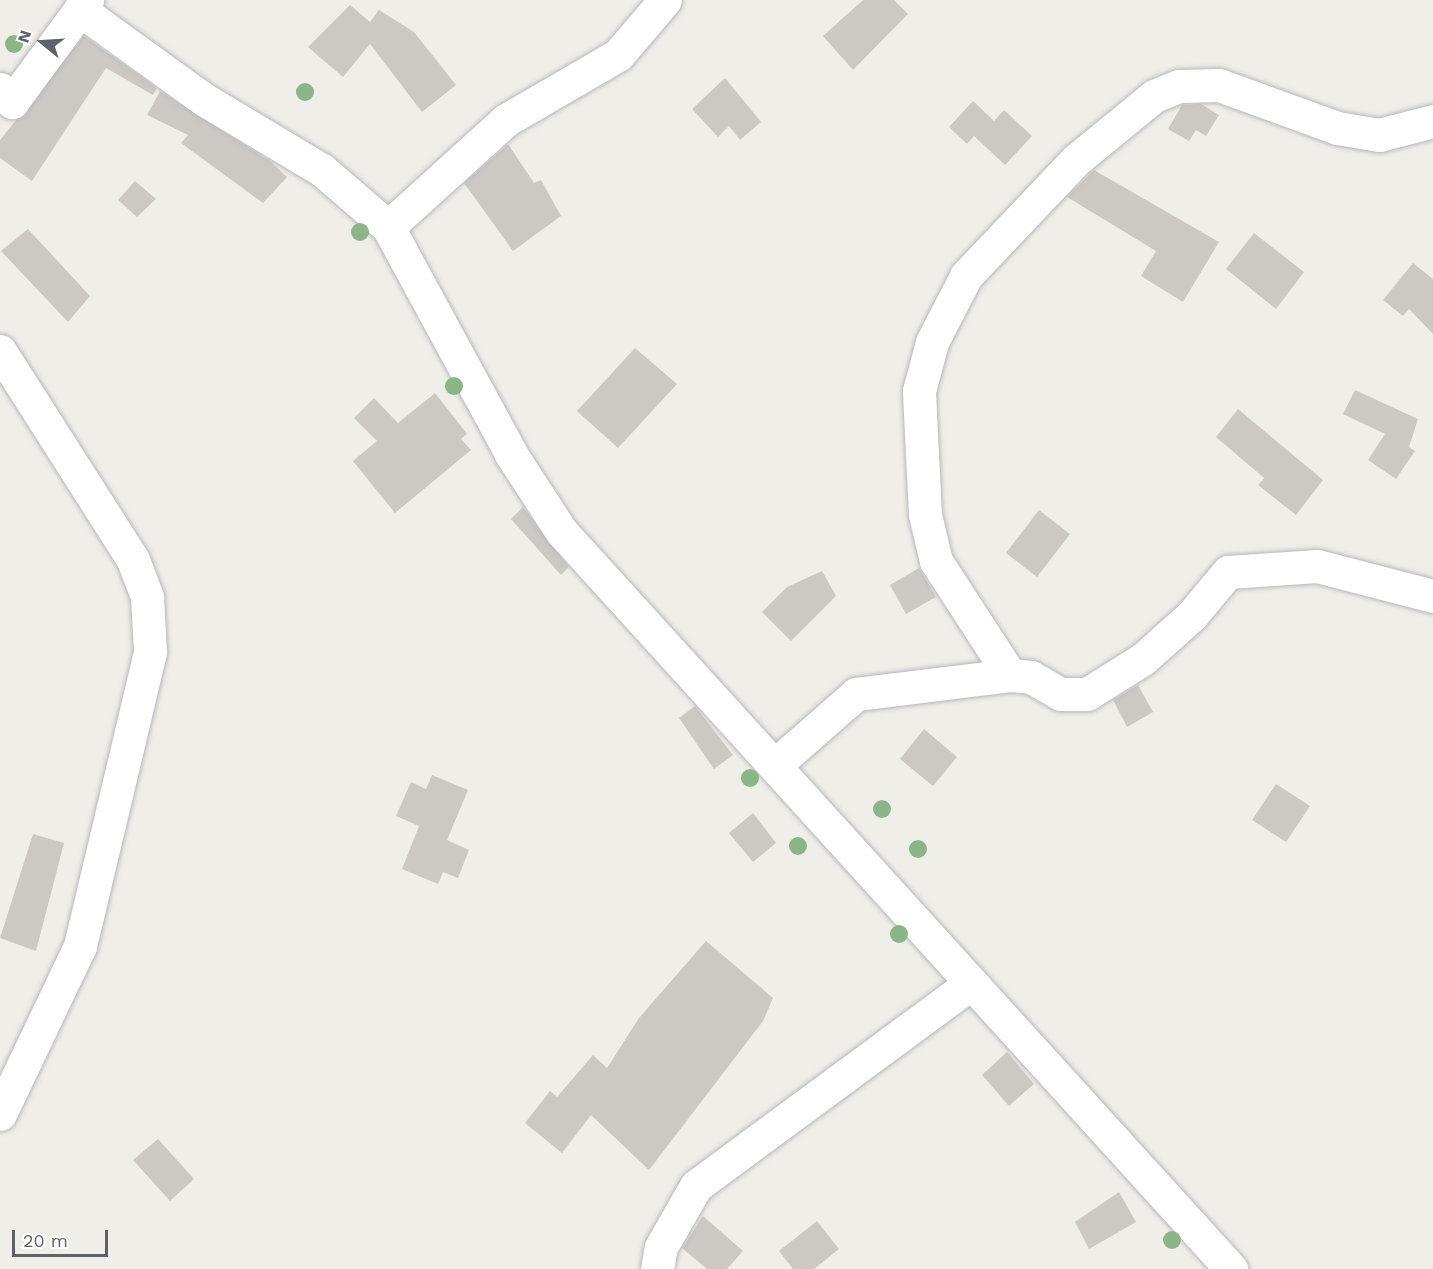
<!DOCTYPE html>
<html>
<head>
<meta charset="utf-8">
<style>
	body { margin:0 }
	#map { position:relative; width:1433px; height:1269px; overflow:hidden; background:#f0eee8; font-family:"Work Sans",sans-serif }
	div>[style] { position:absolute }
	[style*='--x'] { left:calc(var(--x)*1px); top:calc(var(--y)*1px); width:calc(var(--w)*1px); rotate:calc(var(--a)*1deg) }
	.building>* { inset:0; background:#ccc9c4 }
	.roads { filter:drop-shadow(0 0 2px #b5b8bb) drop-shadow(0 0 2px #b5b8bb) }
	.minor>* { height:33px; margin:-16.5px; padding:0 16.5px; transform-origin:16.5px; border-radius:16.5px; background:#fff }
	.trees>* { width:18px; height:18px; margin:-9px; border-radius:50%; background:#8cb489 }
	span { translate:-50% -50%; white-space:nowrap; text-align:center; line-height:1.15; -webkit-text-stroke:6px #fff; paint-order:stroke }
	.north { position:absolute; left:12px; top:12px; width:60px; height:60px; -webkit-text-stroke:4px #fff; paint-order:stroke; rotate:288deg; font-size:16px; font-weight:700; line-height:24px; text-align:center; color:#5f6367 }
	.north::after { content:''; display:block; margin:auto; width:21px; height:27px; background:#5f6367; clip-path:polygon(50% 0,100% 100%,50% 72%,0 100%) }
	.scale { position:absolute; left:12px; top:1230px; width:96px; height:27px; box-sizing:border-box; border:3px solid #5f6367; border-top:0; padding-left:8px; font-size:18px; line-height:21px; white-space:nowrap; color:#5f6367; -webkit-text-stroke:4px #fff; paint-order:stroke }
</style>
</head>
<body>
<div id="map">
	<div class="building">
		<div style="clip-path:polygon(863px 0,894px 0,908px 14px,853px 70px,823px 36px)"></div>
		<div style="clip-path:polygon(350px 5px,370px 22px,379px 10px,414px 32px,456px 85px,422px 112px,370px 44px,343px 77px,308px 47px)"></div>
		<div style="clip-path:polygon(84px 36px,157px 88px,153px 95px,106px 68px,32px 181px,0 158px,0 140px)"></div>
		<div style="clip-path:polygon(725px 78px,761px 122px,740px 140px,729px 126px,718px 137px,692px 109px)"></div>
		<div style="clip-path:polygon(160px 91px,270px 161px,287px 177px,263px 203px,181px 143px,188px 135px,147px 115px)"></div>
		<div style="clip-path:polygon(973px 101px,994px 121px,1004px 110px,1032px 136px,1005px 165px,974px 136px,967px 144px,949px 127px)"></div>
		<div style="clip-path:polygon(1201px 104px,1219px 115px,1206px 136px,1196px 130px,1189px 141px,1168px 129px,1182px 105px)"></div>
		<div style="clip-path:polygon(508px 144px,534px 183px,541px 180px,561px 216px,513px 251px,464px 183px)"></div>
		<div style="clip-path:polygon(1094px 170px,1219px 242px,1183px 302px,1141px 276px,1156px 251px,1067px 197px)"></div>
		<div style="clip-path:polygon(135px 181px,156px 199px,137px 217px,118px 200px)"></div>
		<div style="clip-path:polygon(28px 229px,90px 296px,68px 322px,1px 251px)"></div>
		<div style="clip-path:polygon(1254px 233px,1304px 272px,1276px 309px,1226px 269px)"></div>
		<div style="clip-path:polygon(1413px 263px,1433px 279px,1433px 334px,1409px 309px,1403px 316px,1383px 300px)"></div>
		<div style="clip-path:polygon(635px 348px,677px 384px,618px 448px,577px 411px)"></div>
		<div style="clip-path:polygon(1355px 390px,1418px 419px,1409px 447px,1415px 451px,1396px 479px,1368px 460px,1385px 434px,1343px 414px)"></div>
		<div style="clip-path:polygon(435px 393px,467px 434px,461px 439px,471px 450px,395px 513px,353px 461px,377px 441px,354px 418px,374px 398px,398px 423px)"></div>
		<div style="clip-path:polygon(1238px 409px,1323px 480px,1296px 515px,1258px 485px,1264px 478px,1216px 437px)"></div>
		<div style="clip-path:polygon(523px 507px,569px 567px,561px 575px,511px 519px)"></div>
		<div style="clip-path:polygon(1039px 510px,1070px 534px,1037px 577px,1006px 553px)"></div>
		<div style="clip-path:polygon(919px 568px,936px 597px,906px 614px,890px 585px)"></div>
		<div style="clip-path:polygon(822px 571px,836px 596px,791px 641px,762px 612px,787px 587px)"></div>
		<div style="clip-path:polygon(1138px 685px,1153px 712px,1127px 727px,1113px 700px)"></div>
		<div style="clip-path:polygon(695px 706px,733px 755px,714px 769px,679px 718px)"></div>
		<div style="clip-path:polygon(924px 729px,957px 757px,933px 786px,900px 759px)"></div>
		<div style="clip-path:polygon(432px 775px,468px 790px,447px 840px,469px 850px,458px 878px,443px 872px,438px 884px,402px 869px,419px 826px,396px 816px,411px 782px,426px 789px)"></div>
		<div style="clip-path:polygon(1276px 784px,1310px 806px,1286px 842px,1252px 820px)"></div>
		<div style="clip-path:polygon(753px 813px,776px 843px,753px 862px,729px 833px)"></div>
		<div style="clip-path:polygon(33px 834px,64px 843px,36px 951px,0 938px)"></div>
		<div style="clip-path:polygon(706px 941px,773px 998px,763px 1021px,649px 1170px,591px 1115px,562px 1153px,525px 1123px,550px 1091px,557px 1097px,593px 1055px,607px 1068px,639px 1018px)"></div>
		<div style="clip-path:polygon(1007px 1052px,1034px 1084px,1009px 1106px,982px 1075px)"></div>
		<div style="clip-path:polygon(158px 1139px,194px 1179px,170px 1201px,133px 1160px)"></div>
		<div style="clip-path:polygon(1119px 1192px,1136px 1222px,1089px 1249px,1075px 1222px)"></div>
		<div style="clip-path:polygon(703px 1216px,743px 1251px,727px 1269px,707px 1269px,682px 1248px)"></div>
		<div style="clip-path:polygon(817px 1221px,839px 1249px,814px 1269px,793px 1269px,779px 1251px)"></div>
	</div>
	<div class="roads">
		<div class="minor">
			<div style="--x:80;--y:10;--w:154;--a:35.8"></div>
			<div style="--x:205;--y:100;--w:136;--a:30.9"></div>
			<div style="--x:322;--y:170;--w:87;--a:40.8"></div>
			<div style="--x:388;--y:227;--w:258;--a:61.5"></div>
			<div style="--x:511;--y:454;--w:92;--a:57"></div>
			<div style="--x:561;--y:531;--w:997;--a:47.76"></div>
			<div style="--x:0;--y:89;--w:18;--a:47"></div>
			<div style="--x:12;--y:102;--w:127;--a:-53.7"></div>
			<div style="--x:388;--y:227;--w:159;--a:-42.2"></div>
			<div style="--x:506;--y:120;--w:129;--a:-30.1"></div>
			<div style="--x:618;--y:55;--w:72;--a:-49.5"></div>
			<div style="--x:0;--y:351;--w:248;--a:57.5"></div>
			<div style="--x:133;--y:560;--w:40;--a:69"></div>
			<div style="--x:147;--y:597;--w:55;--a:86.9"></div>
			<div style="--x:150;--y:652;--w:302;--a:103.4"></div>
			<div style="--x:80;--y:946;--w:186;--a:115.5"></div>
			<div style="--x:1010;--y:675;--w:136;--a:-123"></div>
			<div style="--x:936;--y:561;--w:47;--a:-103.4"></div>
			<div style="--x:925;--y:515;--w:124;--a:-92.8"></div>
			<div style="--x:919;--y:391;--w:51;--a:-75.1"></div>
			<div style="--x:932;--y:342;--w:74;--a:-62.7"></div>
			<div style="--x:966;--y:276;--w:160;--a:-46.5"></div>
			<div style="--x:1076;--y:160;--w:101;--a:-39.4"></div>
			<div style="--x:1154;--y:96;--w:27;--a:-22"></div>
			<div style="--x:1179;--y:86;--w:40;--a:-1.4"></div>
			<div style="--x:1219;--y:85;--w:126;--a:20"></div>
			<div style="--x:1337;--y:128;--w:43;--a:9.5"></div>
			<div style="--x:1379;--y:135;--w:56;--a:-14.5"></div>
			<div style="--x:775;--y:765;--w:108;--a:-41.2"></div>
			<div style="--x:856;--y:694;--w:155;--a:-7"></div>
			<div style="--x:1010;--y:675;--w:21;--a:5"></div>
			<div style="--x:1031;--y:677;--w:34;--a:30"></div>
			<div style="--x:1061;--y:694;--w:26;--a:0"></div>
			<div style="--x:1087;--y:694;--w:66;--a:-32"></div>
			<div style="--x:1143;--y:659;--w:66;--a:-41.9"></div>
			<div style="--x:1192;--y:615;--w:56;--a:-50.1"></div>
			<div style="--x:1228;--y:572;--w:89;--a:-3.9"></div>
			<div style="--x:1317;--y:566;--w:120;--a:14.5"></div>
			<div style="--x:657;--y:1269;--w:22;--a:-80"></div>
			<div style="--x:661;--y:1247;--w:70;--a:-60.2"></div>
			<div style="--x:696;--y:1186;--w:342;--a:-36.4"></div>
		</div>
	</div>
	<div class="trees">
		<div style="left:14px;top:44px"></div>
		<div style="left:305px;top:92px"></div>
		<div style="left:360px;top:232px"></div>
		<div style="left:454px;top:386px"></div>
		<div style="left:750px;top:778px"></div>
		<div style="left:882px;top:809px"></div>
		<div style="left:798px;top:846px"></div>
		<div style="left:918px;top:849px"></div>
		<div style="left:899px;top:934px"></div>
		<div style="left:1172px;top:1240px"></div>
	</div>
	<div class="north">N</div>
	<div class="scale">20 m</div>
</div>
</body>
</html>
